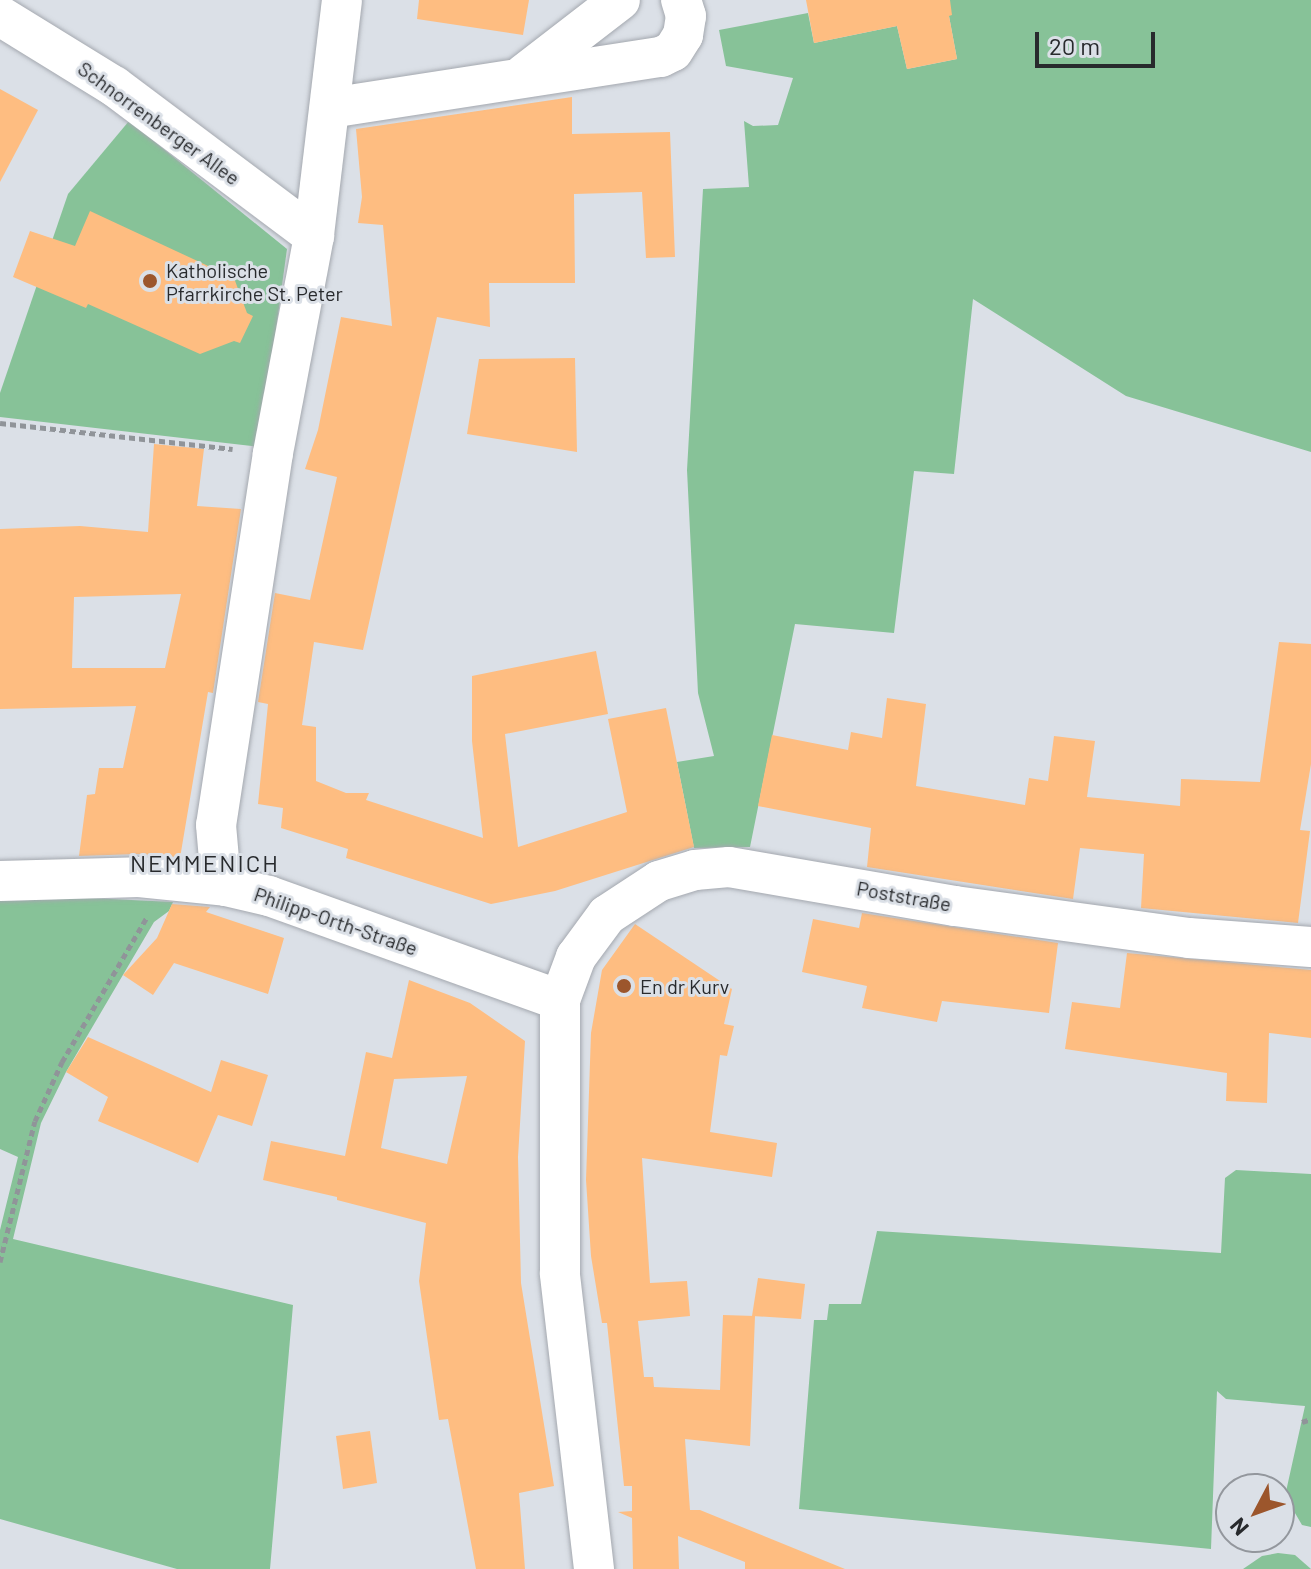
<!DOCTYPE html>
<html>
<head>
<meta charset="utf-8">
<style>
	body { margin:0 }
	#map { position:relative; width:1311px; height:1569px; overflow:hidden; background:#dbe0e7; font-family:Barlow,sans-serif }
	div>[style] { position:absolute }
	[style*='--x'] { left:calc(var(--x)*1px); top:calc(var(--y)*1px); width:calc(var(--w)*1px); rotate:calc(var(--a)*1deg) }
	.green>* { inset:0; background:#87c298 }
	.building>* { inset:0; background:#febd81 }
	.path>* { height:5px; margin-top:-2.5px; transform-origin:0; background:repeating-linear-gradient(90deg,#909499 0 6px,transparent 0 10px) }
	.roads { filter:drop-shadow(0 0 2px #a4a8af) drop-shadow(0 0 2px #a4a8af) }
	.minor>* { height:40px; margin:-20px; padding:0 20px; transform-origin:20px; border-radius:20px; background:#fff }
	.dots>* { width:22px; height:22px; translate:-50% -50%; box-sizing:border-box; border:4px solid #dbe0e7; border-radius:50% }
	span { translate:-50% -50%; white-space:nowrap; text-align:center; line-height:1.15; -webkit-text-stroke:6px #dbe0e7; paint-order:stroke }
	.street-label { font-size:20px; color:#282a2d }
	.poi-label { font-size:20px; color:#282a2d }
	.left { translate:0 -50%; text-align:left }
	.quarter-label { font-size:24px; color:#282a2d; letter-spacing:2px }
	.north { position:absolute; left:1215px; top:1473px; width:80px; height:80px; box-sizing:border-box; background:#dbe0e7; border:2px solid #93979d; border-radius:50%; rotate:229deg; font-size:22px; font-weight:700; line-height:32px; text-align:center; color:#282a2d }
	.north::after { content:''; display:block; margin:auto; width:28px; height:36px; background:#9c562c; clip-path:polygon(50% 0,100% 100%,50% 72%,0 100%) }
	.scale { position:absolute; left:1035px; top:32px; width:120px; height:36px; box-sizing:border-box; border:4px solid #282a2d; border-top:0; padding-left:10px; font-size:24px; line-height:28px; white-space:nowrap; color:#282a2d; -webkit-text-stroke:6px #dbe0e7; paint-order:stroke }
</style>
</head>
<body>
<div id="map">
	<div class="green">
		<div style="clip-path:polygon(946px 0,1311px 0,1311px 452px,1126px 396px,973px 299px,954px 474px,914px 471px,894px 633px,795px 624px,750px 847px,694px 848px,677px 762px,714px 756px,698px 693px,687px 470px,703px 189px,749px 187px,744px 121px,753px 126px,778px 125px,793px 78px,726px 66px,719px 30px,808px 13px,814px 43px,897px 26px,907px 69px,957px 59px)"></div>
		<div style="clip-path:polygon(129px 121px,287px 249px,260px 447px,0 417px,0 393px,68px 194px)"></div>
		<div style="clip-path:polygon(90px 898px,173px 902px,169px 911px,154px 922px,66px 1072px,41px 1123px,13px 1239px,293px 1305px,270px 1569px,177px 1569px,0 1519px,0 1230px,18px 1157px,0 1149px,0 901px)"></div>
		<div style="clip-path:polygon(1236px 1170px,1311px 1174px,1311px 1527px,1302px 1525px,1285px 1496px,1305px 1406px,1226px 1399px,1217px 1391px,1211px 1549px,799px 1509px,814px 1320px,827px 1320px,829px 1304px,861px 1304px,877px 1231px,1221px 1253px,1225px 1178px)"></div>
		<div style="clip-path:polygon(1278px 1553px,1295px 1555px,1311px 1569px,1243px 1569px,1262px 1556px)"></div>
	</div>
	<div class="building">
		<div style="clip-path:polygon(419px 0,529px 0,523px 35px,417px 19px)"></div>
		<div style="clip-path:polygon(806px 0,950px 0,952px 15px,949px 16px,957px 59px,907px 69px,897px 26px,814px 43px)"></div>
		<div style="clip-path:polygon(0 89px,38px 110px,0 182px)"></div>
		<div style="clip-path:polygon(572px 97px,572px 134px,670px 132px,675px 257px,646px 258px,642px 192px,574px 194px,575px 283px,489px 283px,490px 327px,437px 317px,363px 650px,314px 642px,302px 725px,316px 727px,316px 781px,346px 793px,369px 793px,366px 800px,483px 838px,472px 741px,472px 676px,596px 651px,608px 714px,505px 734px,518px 847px,627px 812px,608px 719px,666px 708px,694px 847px,555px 891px,491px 904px,346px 858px,348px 849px,281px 828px,283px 808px,258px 804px,268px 704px,258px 702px,275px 593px,310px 600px,337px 477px,305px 469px,318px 430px,341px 317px,392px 326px,383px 225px,358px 223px,362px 197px,356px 129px)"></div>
		<div style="clip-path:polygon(90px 211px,234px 278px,247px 313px,253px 316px,240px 343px,234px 341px,200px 354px,88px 304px,86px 308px,13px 277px,30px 231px,75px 246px)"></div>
		<div style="clip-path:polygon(575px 358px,577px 452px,467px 434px,479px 359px)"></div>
		<div style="clip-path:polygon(evenodd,154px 444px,204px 449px,197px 506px,241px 509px,213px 693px,208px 692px,180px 858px,138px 854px,79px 856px,87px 795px,95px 794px,99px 768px,123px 768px,136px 706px,0 709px,0 529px,80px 526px,148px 532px,154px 444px,181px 594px,165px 668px,72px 668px,74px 597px,181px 594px)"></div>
		<div style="clip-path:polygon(1279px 642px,1311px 644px,1311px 764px,1300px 830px,1310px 831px,1298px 923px,1141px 908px,1144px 854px,1080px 848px,1073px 899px,867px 867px,871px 828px,758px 806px,772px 735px,848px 750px,851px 732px,882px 738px,887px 698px,926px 704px,916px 786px,1025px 805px,1029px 778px,1048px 781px,1054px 736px,1095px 741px,1087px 797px,1180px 806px,1181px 779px,1260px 782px)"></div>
		<div style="clip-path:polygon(172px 904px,210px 907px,206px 912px,284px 938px,268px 994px,174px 963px,153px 995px,123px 975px,157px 938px)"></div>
		<div style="clip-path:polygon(862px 913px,1058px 943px,1049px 1013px,942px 1001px,937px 1022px,862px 1008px,867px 986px,802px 972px,813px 919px,859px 928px)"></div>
		<div style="clip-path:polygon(635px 924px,732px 989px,724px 1024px,734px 1026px,727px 1056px,720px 1055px,710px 1132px,777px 1143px,772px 1177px,642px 1158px,650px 1283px,687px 1281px,690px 1316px,638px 1321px,644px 1377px,653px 1377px,654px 1387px,720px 1390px,723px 1315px,755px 1316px,750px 1446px,685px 1439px,690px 1510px,700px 1510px,845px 1569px,745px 1569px,745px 1562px,678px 1536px,679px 1569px,633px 1569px,632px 1518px,618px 1512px,632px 1511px,632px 1486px,624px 1486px,607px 1323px,602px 1323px,591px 1256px,586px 1180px,591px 1033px,602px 970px)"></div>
		<div style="clip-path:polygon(1127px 953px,1311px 970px,1311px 1038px,1269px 1033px,1267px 1103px,1226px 1101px,1227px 1073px,1065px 1049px,1072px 1002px,1120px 1008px)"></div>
		<div style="clip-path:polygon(evenodd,409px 980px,470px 1003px,525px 1041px,518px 1157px,521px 1283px,554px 1486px,519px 1493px,525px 1569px,476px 1569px,448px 1419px,439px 1420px,419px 1281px,426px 1223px,337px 1200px,337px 1197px,263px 1180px,271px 1141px,345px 1156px,366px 1052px,392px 1058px,409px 980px,467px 1076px,447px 1164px,381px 1148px,394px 1079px,467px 1076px)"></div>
		<div style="clip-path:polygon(88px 1037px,211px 1092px,221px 1060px,268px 1075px,252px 1126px,218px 1115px,198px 1163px,98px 1121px,108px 1097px,66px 1072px)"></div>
		<div style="clip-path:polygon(758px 1278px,805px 1284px,801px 1319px,752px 1316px)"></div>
		<div style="clip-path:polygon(370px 1431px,377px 1483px,343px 1489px,336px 1436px)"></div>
	</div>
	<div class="path">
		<div style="--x:0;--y:423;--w:234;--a:6.4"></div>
		<div style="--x:0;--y:1262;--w:145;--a:-76.1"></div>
		<div style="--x:35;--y:1121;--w:65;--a:-65.4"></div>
		<div style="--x:62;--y:1062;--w:168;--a:-59.6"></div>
		<div style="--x:1302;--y:1422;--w:9;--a:-18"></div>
	</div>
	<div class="roads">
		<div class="minor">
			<div style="--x:342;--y:0;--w:238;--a:96.8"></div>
			<div style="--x:314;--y:236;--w:221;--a:100.7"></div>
			<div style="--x:273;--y:453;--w:376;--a:98.7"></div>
			<div style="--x:216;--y:825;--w:35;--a:85"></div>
			<div style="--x:219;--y:860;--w:27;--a:75"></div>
			<div style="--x:226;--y:886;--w:44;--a:13.1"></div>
			<div style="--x:269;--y:896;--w:309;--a:19.7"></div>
			<div style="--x:0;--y:16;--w:134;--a:31.6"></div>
			<div style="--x:114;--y:86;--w:250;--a:36.9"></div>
			<div style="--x:524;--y:74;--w:121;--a:-37.6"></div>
			<div style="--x:330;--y:108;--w:335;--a:-8.8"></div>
			<div style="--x:661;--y:57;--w:13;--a:-27"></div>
			<div style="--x:673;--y:51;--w:19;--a:-58"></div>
			<div style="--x:683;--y:35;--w:19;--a:-81"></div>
			<div style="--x:686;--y:16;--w:17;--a:-107"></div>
			<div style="--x:0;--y:881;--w:139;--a:-1.6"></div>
			<div style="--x:139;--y:877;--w:87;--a:5.9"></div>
			<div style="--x:594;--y:1569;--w:298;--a:-96.6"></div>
			<div style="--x:560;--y:1273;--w:273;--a:-90"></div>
			<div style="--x:560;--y:1000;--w:46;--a:-69.6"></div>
			<div style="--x:576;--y:957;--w:52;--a:-53.6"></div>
			<div style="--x:607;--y:915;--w:62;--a:-33.2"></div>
			<div style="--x:659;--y:881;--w:38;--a:-17"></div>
			<div style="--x:695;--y:870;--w:34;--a:-5"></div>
			<div style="--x:729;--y:867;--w:229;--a:9.8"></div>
			<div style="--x:955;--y:906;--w:236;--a:7.8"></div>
			<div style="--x:1189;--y:938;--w:122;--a:4.2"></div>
		</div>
	</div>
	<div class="dots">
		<div style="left:150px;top:281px;background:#9c562c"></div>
		<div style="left:624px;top:986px;background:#9c562c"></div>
	</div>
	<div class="street-label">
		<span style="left:159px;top:123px;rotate:36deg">Schnorrenberger Allee</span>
		<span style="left:904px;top:896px;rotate:10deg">Poststraße</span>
		<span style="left:336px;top:921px;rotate:19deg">Philipp-Orth-Straße</span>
	</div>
	<div class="poi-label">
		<span class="left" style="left:166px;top:282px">Katholische<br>Pfarrkirche St. Peter</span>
		<span class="left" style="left:640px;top:986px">En dr Kurv</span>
	</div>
	<div class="quarter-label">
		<span style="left:205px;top:863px">NEMMENICH</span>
	</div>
	<div class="north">N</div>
	<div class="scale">20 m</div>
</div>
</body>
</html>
